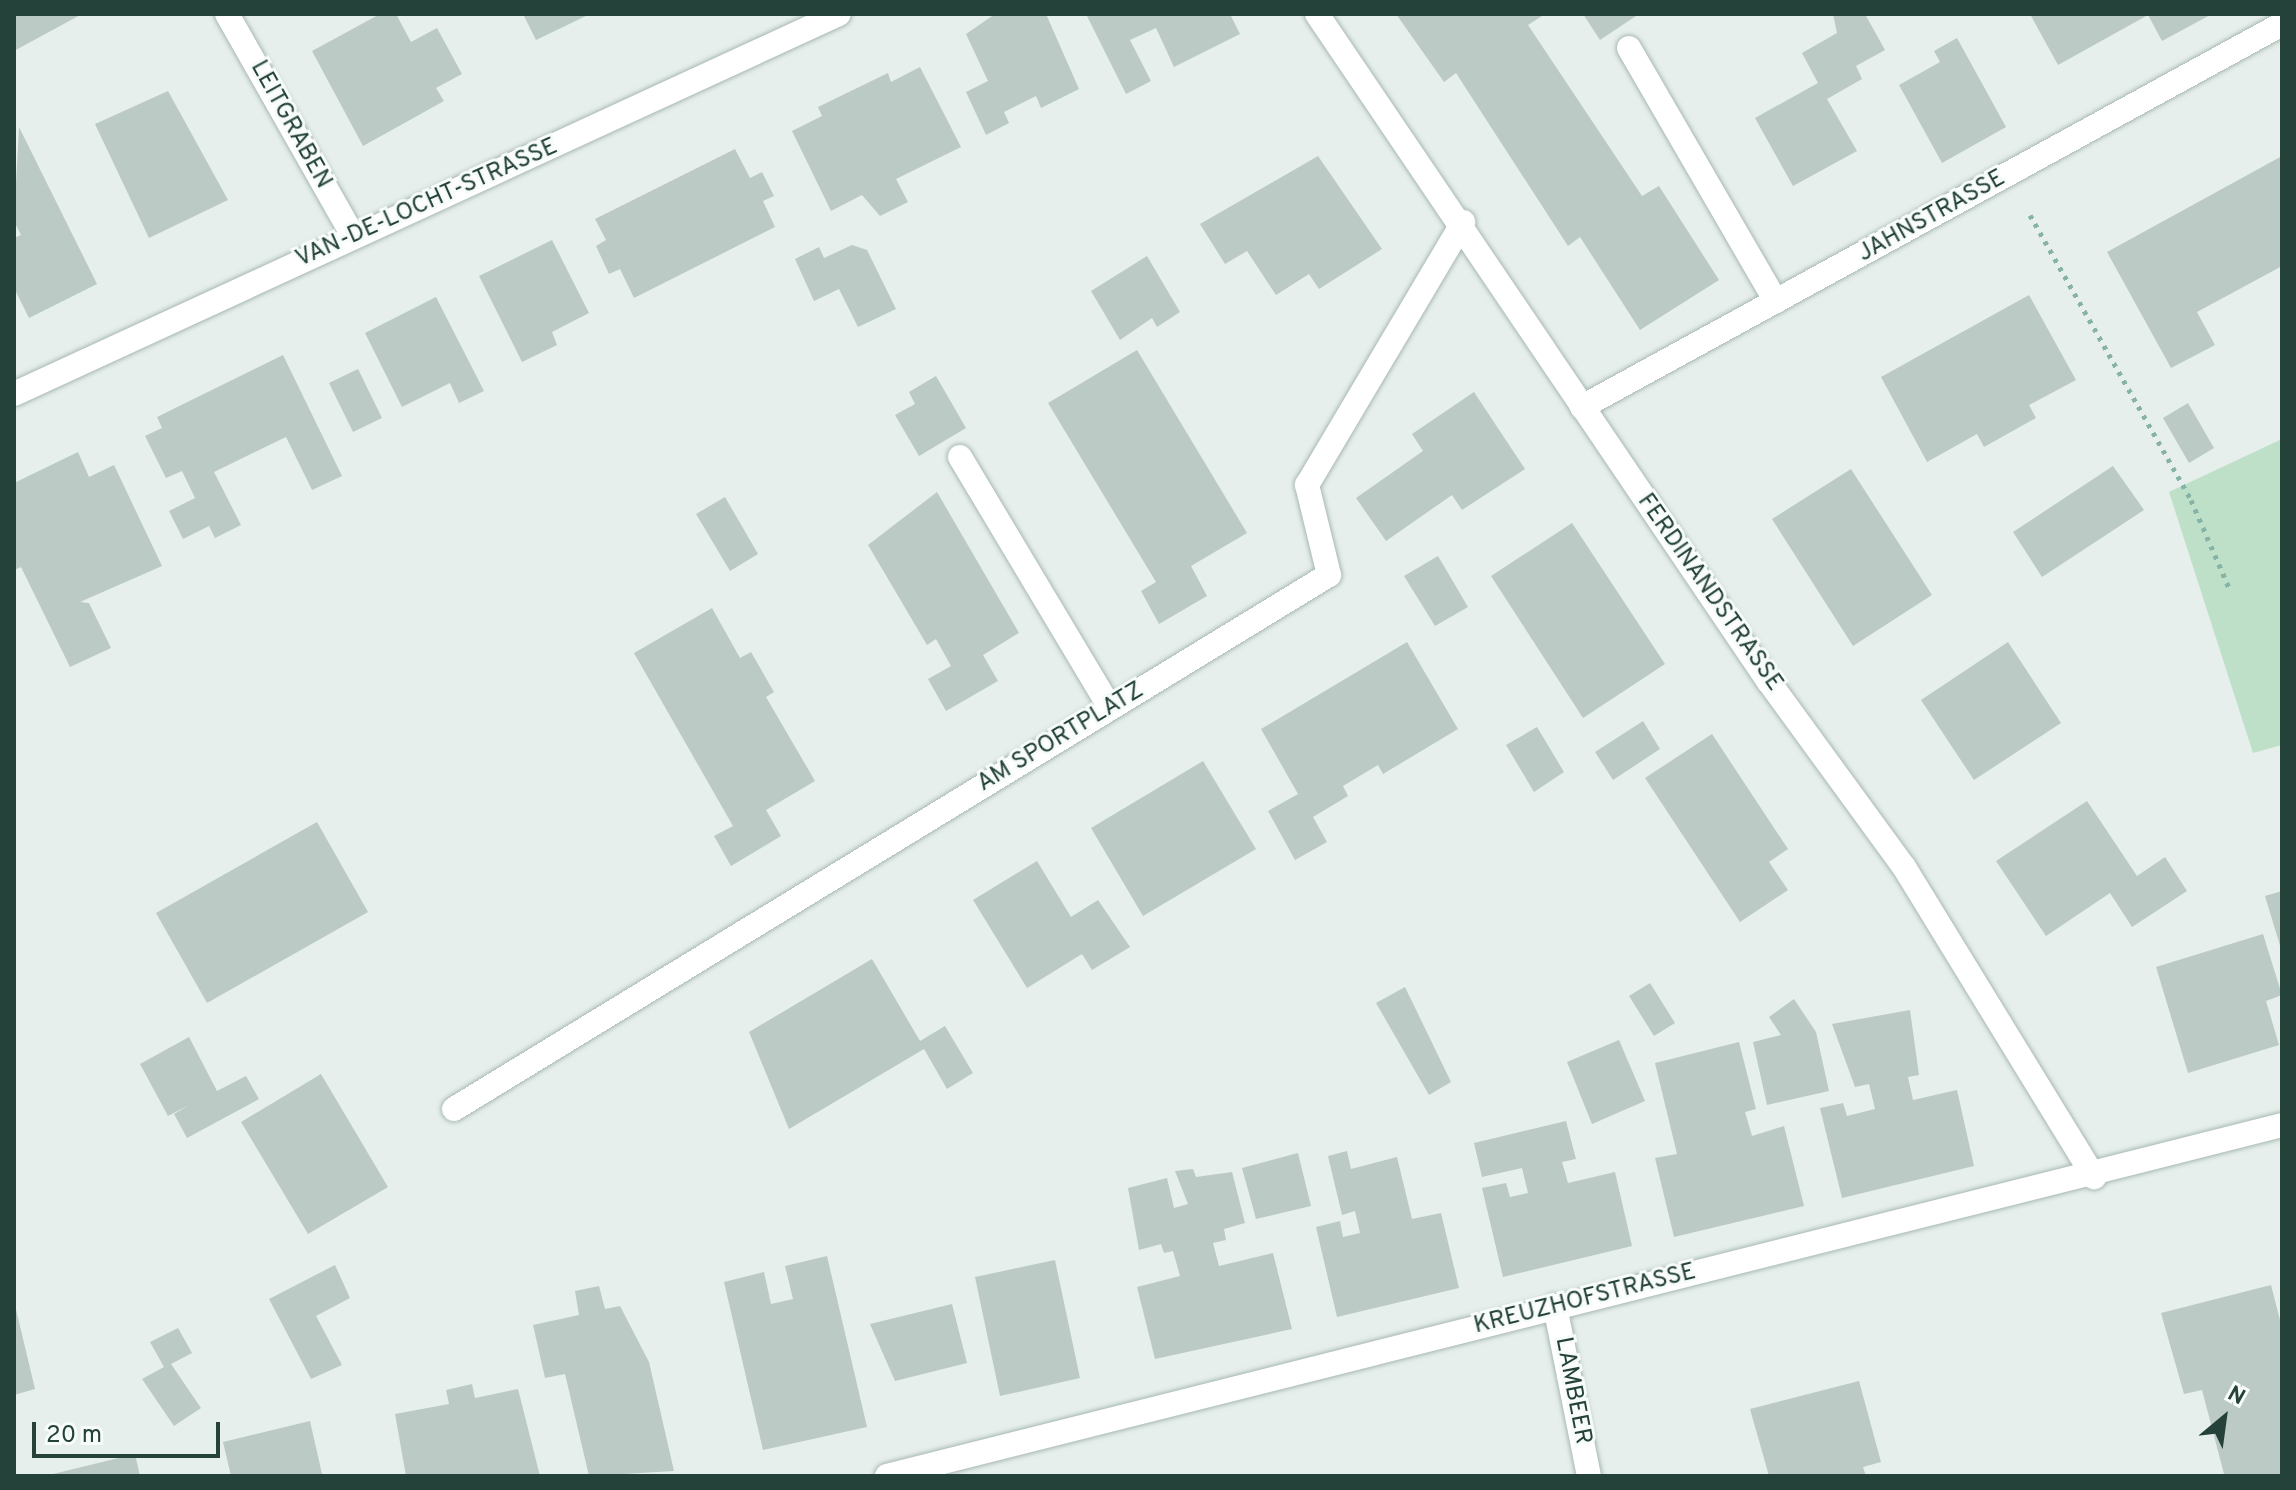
<!DOCTYPE html>
<html>
<head>
<meta charset="utf-8">
<style>
	body { margin:0 }
	#map { position:relative; width:2296px; height:1490px; overflow:hidden; background:#e6efeb; font-family:Overpass,sans-serif }
	div>[style] { position:absolute }
	[style*='--x'] { left:calc(var(--x)*1px); top:calc(var(--y)*1px); width:calc(var(--w)*1px); rotate:calc(var(--a)*1deg) }
	.green>* { inset:0; background:#bfe0c8 }
	.building>* { inset:0; background:#bbcac4 }
	.path>* { height:5px; margin-top:-2.5px; transform-origin:0; background:repeating-linear-gradient(90deg,#86b3a5 0 4px,transparent 0 10px) }
	.roads { filter:drop-shadow(0 0 2px #a8b8b2) drop-shadow(0 0 2px #a8b8b2) }
	.minor>* { height:24px; margin:-12px; padding:0 12px; transform-origin:12px; border-radius:12px; background:#fff }
	span { translate:-50% -50%; white-space:nowrap; text-align:center; line-height:1.15; -webkit-text-stroke:6px #f7fbf9; paint-order:stroke }
	.street-label { font-size:24px; color:#24423a }
	.frame { position:absolute; inset:0; border:16px solid #24423a; pointer-events:none }
	.north { position:absolute; left:2184px; top:1378px; width:80px; height:80px; -webkit-text-stroke:6px #f7fbf9; paint-order:stroke; rotate:29deg; font-size:22px; font-weight:700; line-height:32px; text-align:center; color:#24423a }
	.north::after { content:''; display:block; margin:auto; width:28px; height:36px; background:#24423a; clip-path:polygon(50% 0,100% 100%,50% 72%,0 100%) }
	.scale { position:absolute; left:32px; top:1422px; width:188px; height:36px; box-sizing:border-box; border:4px solid #24423a; border-top:0; padding-left:10px; font-size:24px; line-height:28px; white-space:nowrap; color:#24423a; -webkit-text-stroke:6px #f7fbf9; paint-order:stroke }
</style>
</head>
<body>
<div id="map">
	<div class="green">
		<div style="clip-path:polygon(2282px 439px,2282px 745px,2253px 753px,2169px 492px)"></div>
	</div>
	<div class="building">
		<div style="clip-path:polygon(14px 14px,82px 14px,14px 51px)"></div>
		<div style="clip-path:polygon(380px 14px,396px 14px,411px 42px,437px 28px,462px 74px,436px 88px,444px 101px,363px 146px,312px 51px)"></div>
		<div style="clip-path:polygon(523px 14px,590px 14px,536px 40px)"></div>
		<div style="clip-path:polygon(995px 14px,1046px 14px,1079px 89px,1041px 108px,1036px 96px,1004px 112px,1009px 123px,986px 135px,966px 92px,988px 81px,966px 34px)"></div>
		<div style="clip-path:polygon(1086px 14px,1230px 14px,1240px 34px,1174px 67px,1156px 28px,1130px 40px,1151px 81px,1126px 94px)"></div>
		<div style="clip-path:polygon(1396px 14px,1545px 14px,1528px 25px,1642px 196px,1659px 186px,1719px 280px,1640px 330px,1580px 237px,1568px 246px,1456px 73px,1444px 82px)"></div>
		<div style="clip-path:polygon(1583px 14px,1639px 14px,1600px 40px)"></div>
		<div style="clip-path:polygon(1833px 14px,1865px 14px,1885px 50px,1856px 66px,1862px 79px,1827px 99px,1857px 151px,1793px 186px,1755px 118px,1818px 83px,1802px 53px,1837px 33px)"></div>
		<div style="clip-path:polygon(2030px 14px,2212px 14px,2162px 41px,2148px 15px,2058px 65px)"></div>
		<div style="clip-path:polygon(1957px 38px,2006px 127px,1942px 163px,1899px 85px,1940px 62px,1934px 51px)"></div>
		<div style="clip-path:polygon(920px 67px,961px 147px,896px 179px,908px 202px,880px 216px,862px 195px,831px 211px,792px 131px,822px 116px,818px 107px,888px 73px,891px 82px)"></div>
		<div style="clip-path:polygon(168px 91px,228px 200px,149px 238px,95px 124px)"></div>
		<div style="clip-path:polygon(19px 127px,97px 284px,29px 318px,14px 288px,14px 238px,21px 235px,14px 221px)"></div>
		<div style="clip-path:polygon(735px 149px,750px 178px,762px 172px,774px 196px,763px 201px,775px 227px,634px 298px,620px 269px,609px 274px,596px 246px,606px 240px,595px 219px)"></div>
		<div style="clip-path:polygon(1318px 156px,1382px 249px,1319px 289px,1309px 274px,1276px 295px,1247px 251px,1225px 264px,1200px 224px)"></div>
		<div style="clip-path:polygon(2282px 156px,2282px 266px,2197px 312px,2215px 345px,2171px 368px,2107px 252px)"></div>
		<div style="clip-path:polygon(552px 240px,589px 313px,552px 332px,557px 345px,522px 362px,479px 276px)"></div>
		<div style="clip-path:polygon(852px 245px,867px 250px,896px 309px,858px 327px,839px 289px,814px 301px,795px 259px,819px 247px,824px 258px)"></div>
		<div style="clip-path:polygon(1147px 256px,1180px 312px,1157px 327px,1152px 318px,1120px 340px,1091px 291px)"></div>
		<div style="clip-path:polygon(2029px 295px,2076px 380px,2029px 405px,2036px 418px,1984px 447px,1977px 434px,1927px 462px,1881px 377px)"></div>
		<div style="clip-path:polygon(436px 297px,484px 391px,459px 403px,450px 383px,402px 407px,365px 333px)"></div>
		<div style="clip-path:polygon(1137px 350px,1247px 533px,1191px 566px,1207px 596px,1159px 624px,1141px 591px,1156px 582px,1048px 403px)"></div>
		<div style="clip-path:polygon(283px 355px,342px 476px,312px 490px,286px 437px,214px 472px,241px 525px,215px 538px,209px 526px,183px 539px,169px 511px,195px 498px,182px 471px,166px 478px,145px 436px,162px 428px,157px 417px)"></div>
		<div style="clip-path:polygon(358px 369px,382px 418px,353px 432px,329px 383px)"></div>
		<div style="clip-path:polygon(936px 376px,966px 428px,919px 456px,895px 415px,915px 404px,909px 392px)"></div>
		<div style="clip-path:polygon(1474px 392px,1525px 469px,1462px 510px,1452px 495px,1386px 541px,1356px 498px,1423px 451px,1412px 434px)"></div>
		<div style="clip-path:polygon(2188px 403px,2214px 448px,2189px 463px,2163px 418px)"></div>
		<div style="clip-path:polygon(78px 452px,89px 477px,114px 465px,162px 566px,80px 602px,89px 603px,111px 648px,70px 667px,21px 567px,14px 570px,14px 483px)"></div>
		<div style="clip-path:polygon(2113px 466px,2144px 510px,2042px 577px,2013px 532px)"></div>
		<div style="clip-path:polygon(1851px 469px,1932px 595px,1853px 646px,1772px 519px)"></div>
		<div style="clip-path:polygon(937px 492px,1019px 633px,983px 655px,998px 681px,946px 711px,928px 679px,951px 666px,936px 639px,927px 645px,868px 545px)"></div>
		<div style="clip-path:polygon(725px 497px,758px 554px,730px 571px,696px 514px)"></div>
		<div style="clip-path:polygon(1572px 523px,1665px 664px,1583px 718px,1491px 576px)"></div>
		<div style="clip-path:polygon(1438px 556px,1468px 607px,1435px 626px,1404px 576px)"></div>
		<div style="clip-path:polygon(712px 608px,740px 658px,751px 652px,774px 692px,766px 697px,815px 781px,766px 810px,781px 836px,731px 866px,714px 836px,733px 826px,634px 653px)"></div>
		<div style="clip-path:polygon(1407px 642px,1458px 729px,1383px 774px,1378px 765px,1343px 786px,1348px 796px,1313px 817px,1327px 842px,1295px 860px,1268px 811px,1298px 794px,1261px 729px)"></div>
		<div style="clip-path:polygon(2008px 642px,2061px 723px,1974px 780px,1921px 700px)"></div>
		<div style="clip-path:polygon(1643px 721px,1660px 749px,1613px 780px,1595px 752px)"></div>
		<div style="clip-path:polygon(1537px 727px,1564px 772px,1534px 792px,1506px 745px)"></div>
		<div style="clip-path:polygon(1712px 734px,1788px 849px,1769px 862px,1788px 890px,1740px 922px,1645px 778px)"></div>
		<div style="clip-path:polygon(1203px 761px,1256px 849px,1143px 916px,1091px 828px)"></div>
		<div style="clip-path:polygon(2087px 801px,2137px 876px,2165px 857px,2187px 891px,2132px 927px,2110px 893px,2046px 936px,1996px 861px)"></div>
		<div style="clip-path:polygon(317px 822px,368px 912px,207px 1003px,156px 913px)"></div>
		<div style="clip-path:polygon(1037px 861px,1071px 917px,1098px 900px,1130px 947px,1092px 970px,1082px 954px,1027px 988px,973px 900px)"></div>
		<div style="clip-path:polygon(2282px 891px,2282px 949px,2281px 949px,2265px 896px)"></div>
		<div style="clip-path:polygon(2263px 934px,2282px 995px,2266px 1001px,2279px 1045px,2188px 1073px,2156px 967px)"></div>
		<div style="clip-path:polygon(872px 959px,920px 1041px,945px 1026px,973px 1073px,947px 1089px,924px 1049px,789px 1129px,749px 1032px)"></div>
		<div style="clip-path:polygon(1650px 983px,1675px 1023px,1654px 1036px,1629px 996px)"></div>
		<div style="clip-path:polygon(1405px 987px,1451px 1082px,1429px 1095px,1376px 1003px)"></div>
		<div style="clip-path:polygon(1794px 999px,1816px 1032px,1829px 1091px,1767px 1105px,1753px 1042px,1781px 1035px,1769px 1017px)"></div>
		<div style="clip-path:polygon(1910px 1010px,1919px 1075px,1908px 1077px,1913px 1100px,1957px 1090px,1974px 1166px,1842px 1198px,1820px 1108px,1843px 1103px,1847px 1116px,1875px 1109px,1869px 1084px,1855px 1087px,1832px 1024px)"></div>
		<div style="clip-path:polygon(189px 1037px,217px 1091px,246px 1076px,259px 1099px,187px 1138px,174px 1114px,189px 1105px,168px 1116px,140px 1064px)"></div>
		<div style="clip-path:polygon(1619px 1040px,1645px 1101px,1592px 1124px,1567px 1062px)"></div>
		<div style="clip-path:polygon(1739px 1042px,1756px 1109px,1745px 1112px,1752px 1136px,1784px 1126px,1804px 1206px,1674px 1237px,1655px 1158px,1677px 1154px,1655px 1063px)"></div>
		<div style="clip-path:polygon(321px 1074px,388px 1187px,308px 1234px,241px 1122px)"></div>
		<div style="clip-path:polygon(1566px 1121px,1576px 1159px,1562px 1162px,1568px 1183px,1615px 1172px,1632px 1246px,1503px 1277px,1482px 1188px,1506px 1183px,1510px 1197px,1528px 1193px,1522px 1168px,1482px 1177px,1474px 1143px)"></div>
		<div style="clip-path:polygon(1347px 1151px,1351px 1169px,1397px 1157px,1412px 1219px,1441px 1213px,1459px 1288px,1337px 1317px,1316px 1227px,1340px 1221px,1343px 1237px,1360px 1233px,1355px 1211px,1342px 1215px,1328px 1156px)"></div>
		<div style="clip-path:polygon(1298px 1153px,1311px 1206px,1256px 1219px,1242px 1168px)"></div>
		<div style="clip-path:polygon(1193px 1169px,1196px 1177px,1232px 1172px,1245px 1223px,1224px 1229px,1226px 1240px,1213px 1243px,1219px 1266px,1273px 1253px,1292px 1329px,1155px 1359px,1137px 1287px,1180px 1276px,1173px 1251px,1164px 1253px,1161px 1244px,1139px 1250px,1128px 1188px,1167px 1178px,1174px 1208px,1188px 1204px,1175px 1171px)"></div>
		<div style="clip-path:polygon(827px 1256px,867px 1427px,763px 1450px,724px 1282px,764px 1272px,771px 1304px,793px 1299px,785px 1266px)"></div>
		<div style="clip-path:polygon(1055px 1260px,1080px 1378px,1000px 1396px,975px 1277px)"></div>
		<div style="clip-path:polygon(335px 1265px,350px 1298px,316px 1316px,342px 1365px,311px 1379px,269px 1299px)"></div>
		<div style="clip-path:polygon(2271px 1285px,2282px 1328px,2282px 1476px,2224px 1474px,2202px 1390px,2184px 1394px,2161px 1313px)"></div>
		<div style="clip-path:polygon(599px 1286px,605px 1309px,620px 1306px,649px 1362px,674px 1471px,589px 1476px,565px 1374px,545px 1378px,533px 1325px,579px 1315px,575px 1291px)"></div>
		<div style="clip-path:polygon(14px 1301px,35px 1389px,14px 1395px)"></div>
		<div style="clip-path:polygon(952px 1304px,967px 1363px,895px 1381px,870px 1324px)"></div>
		<div style="clip-path:polygon(178px 1328px,192px 1353px,171px 1364px,201px 1408px,174px 1426px,142px 1379px,164px 1367px,150px 1342px)"></div>
		<div style="clip-path:polygon(1859px 1381px,1881px 1462px,1863px 1467px,1866px 1476px,1769px 1476px,1750px 1409px)"></div>
		<div style="clip-path:polygon(472px 1384px,475px 1398px,518px 1389px,540px 1476px,406px 1476px,395px 1414px,449px 1404px,446px 1390px)"></div>
		<div style="clip-path:polygon(310px 1421px,322px 1474px,334px 1476px,231px 1476px,223px 1442px)"></div>
		<div style="clip-path:polygon(135px 1454px,140px 1476px,49px 1476px,49px 1475px)"></div>
	</div>
	<div class="path">
		<div style="--x:2030;--y:215;--w:327;--a:60.5"></div>
		<div style="--x:2191;--y:500;--w:96;--a:66.6"></div>
	</div>
	<div class="roads">
		<div class="minor">
			<div style="--x:227;--y:14;--w:255;--a:60.4"></div>
			<div style="--x:1317;--y:14;--w:807;--a:55.92"></div>
			<div style="--x:1769;--y:682;--w:229;--a:53.9"></div>
			<div style="--x:1904;--y:867;--w:364;--a:58.5"></div>
			<div style="--x:1629;--y:48;--w:293;--a:59.9"></div>
			<div style="--x:14;--y:394;--w:908;--a:-24.73"></div>
			<div style="--x:1582;--y:407;--w:798;--a:-28.68"></div>
			<div style="--x:960;--y:457;--w:292;--a:59.1"></div>
			<div style="--x:454;--y:1109;--w:1025;--a:-31.4"></div>
			<div style="--x:1329;--y:575;--w:93;--a:-103.7"></div>
			<div style="--x:1307;--y:485;--w:306;--a:-59.3"></div>
			<div style="--x:1555;--y:1306;--w:173;--a:78.7"></div>
			<div style="--x:887;--y:1476;--w:1438;--a:-14.12"></div>
		</div>
	</div>
	<div class="street-label">
		<span style="left:290px;top:125px;rotate:61deg">LEITGRABEN</span>
		<span style="left:427px;top:204px;rotate:-24deg">VAN-DE-LOCHT-STRASSE</span>
		<span style="left:1932px;top:217px;rotate:-29deg">JAHNSTRASSE</span>
		<span style="left:1709px;top:593px;rotate:55deg">FERDINANDSTRASSE</span>
		<span style="left:1061px;top:738px;rotate:-31deg">AM SPORTPLATZ</span>
		<span style="left:1585px;top:1300px;rotate:-14deg">KREUZHOFSTRASSE</span>
		<span style="left:1572px;top:1391px;rotate:79deg">LAMBEER</span>
	</div>
	<div class="frame"></div>
	<div class="north">N</div>
	<div class="scale">20 m</div>
</div>
</body>
</html>
